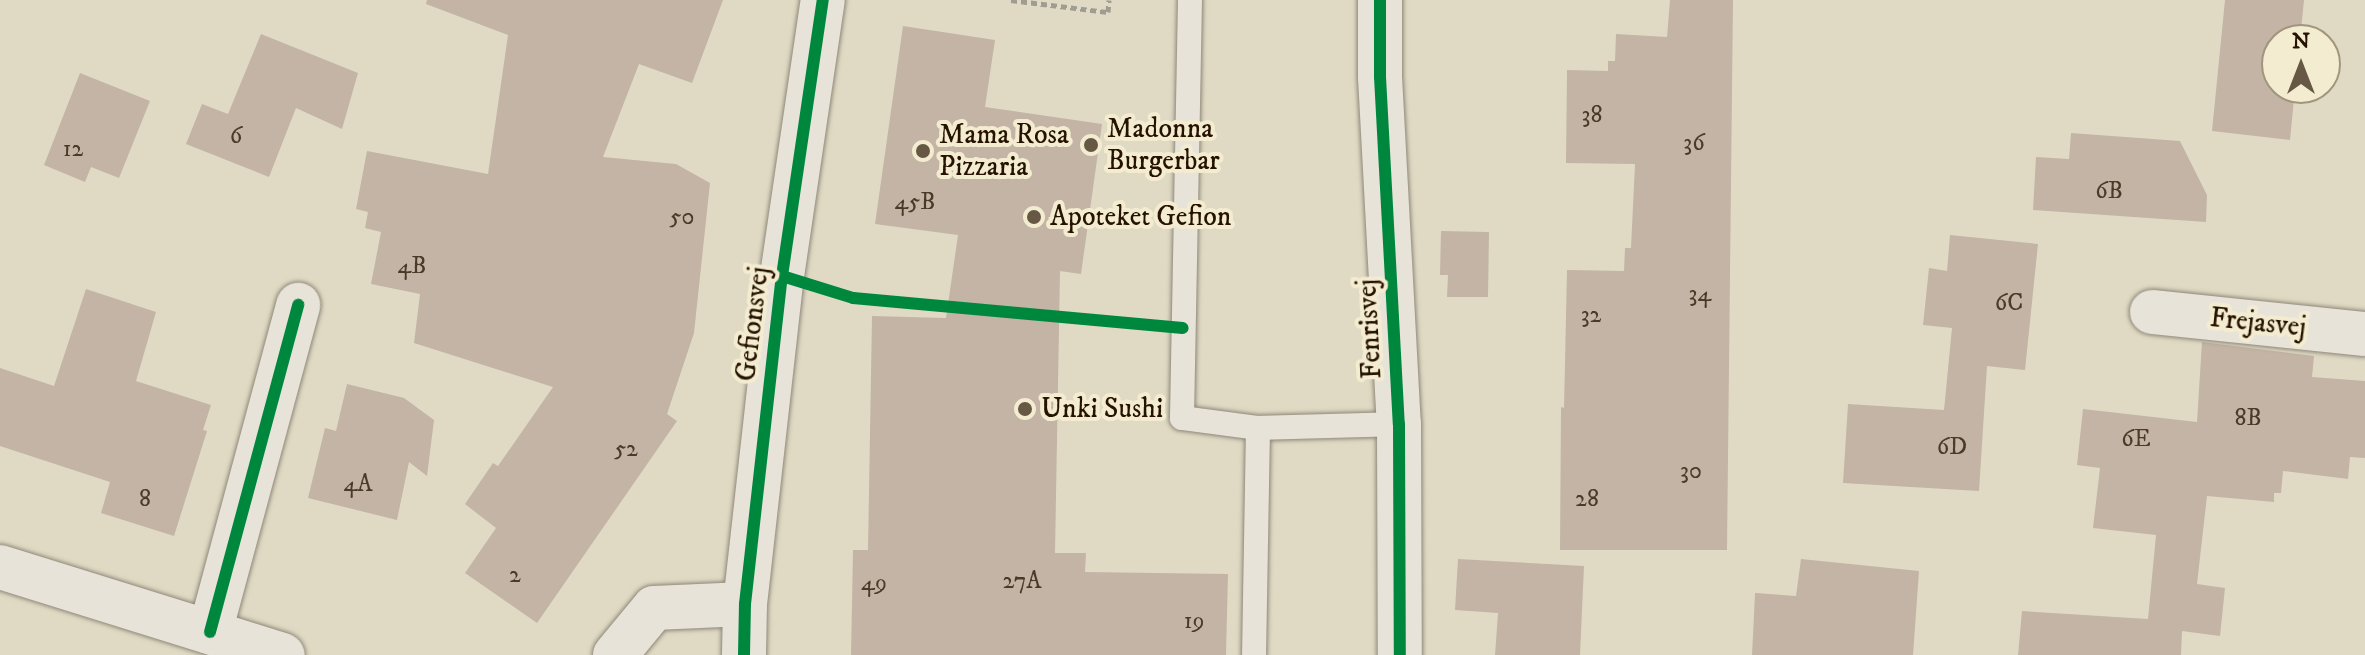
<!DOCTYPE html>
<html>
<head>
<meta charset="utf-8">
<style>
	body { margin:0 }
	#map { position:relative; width:2365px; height:655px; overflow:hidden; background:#e0dac4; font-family:"IM FELL DW Pica",serif }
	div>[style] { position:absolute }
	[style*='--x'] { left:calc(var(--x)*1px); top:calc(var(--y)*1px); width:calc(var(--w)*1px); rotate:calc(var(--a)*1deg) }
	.building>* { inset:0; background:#c3b4a5 }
	.path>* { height:5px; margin-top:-2.5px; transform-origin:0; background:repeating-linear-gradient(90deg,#a09c92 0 6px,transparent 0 10px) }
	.roads { filter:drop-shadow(0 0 2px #8e8879) drop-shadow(0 0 2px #8e8879) }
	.lane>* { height:24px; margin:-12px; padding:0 12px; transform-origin:12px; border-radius:12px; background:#e7e3d8 }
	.street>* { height:44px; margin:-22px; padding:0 22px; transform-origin:22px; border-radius:22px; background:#e7e3d8 }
	.secondary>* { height:44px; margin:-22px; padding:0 22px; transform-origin:22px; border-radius:22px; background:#e7e3d8 }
	.cycleway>* { height:12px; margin:-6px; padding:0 6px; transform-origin:6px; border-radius:6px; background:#00873e }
	.dots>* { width:22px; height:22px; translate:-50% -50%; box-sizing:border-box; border:4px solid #f3ecd1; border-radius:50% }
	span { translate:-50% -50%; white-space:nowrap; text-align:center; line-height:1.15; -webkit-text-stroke:8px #f3ecd1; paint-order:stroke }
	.number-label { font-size:24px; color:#4c3a29 }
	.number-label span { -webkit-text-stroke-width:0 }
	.poi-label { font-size:28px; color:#251200 }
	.left { translate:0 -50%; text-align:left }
	.street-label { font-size:28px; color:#251200 }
	.north { position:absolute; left:2261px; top:24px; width:80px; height:80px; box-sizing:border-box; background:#f3ecd1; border:2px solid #a1957d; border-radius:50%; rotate:0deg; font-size:22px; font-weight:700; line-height:32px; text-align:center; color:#251200 }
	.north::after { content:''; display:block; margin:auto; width:28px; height:36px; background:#665845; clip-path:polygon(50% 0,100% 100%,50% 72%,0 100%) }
</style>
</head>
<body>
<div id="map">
	<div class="building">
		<div style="clip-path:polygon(427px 0,723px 0,692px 83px,639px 64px,603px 157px,676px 164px,710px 183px,694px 333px,667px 414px,677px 421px,537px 623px,465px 573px,496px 528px,465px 504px,493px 463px,498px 466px,553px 387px,414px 343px,420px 294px,371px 284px,381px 232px,365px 228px,368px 212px,356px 209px,367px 151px,488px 174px,508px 35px,426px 4px)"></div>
		<div style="clip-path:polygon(1670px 0,1733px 0,1727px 550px,1560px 550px,1561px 407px,1564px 408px,1567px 270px,1624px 271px,1625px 248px,1631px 248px,1635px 164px,1566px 163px,1567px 70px,1608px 71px,1608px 61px,1615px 61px,1616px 34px,1667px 37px)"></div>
		<div style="clip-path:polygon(2225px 0,2304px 0,2300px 40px,2277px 40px,2277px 88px,2295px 88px,2290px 140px,2212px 131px)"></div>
		<div style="clip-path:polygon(903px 26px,995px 40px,985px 107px,1102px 124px,1081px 274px,1060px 271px,1055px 553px,1086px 553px,1085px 572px,1228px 574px,1226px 655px,851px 655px,853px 550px,868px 550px,872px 316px,946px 318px,958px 235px,875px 224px)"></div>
		<div style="clip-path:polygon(261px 34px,358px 73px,342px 129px,296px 108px,269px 177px,186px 144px,202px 104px,228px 114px)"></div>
		<div style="clip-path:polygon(80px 73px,150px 101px,119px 178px,91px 167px,85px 182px,44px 165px)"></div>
		<div style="clip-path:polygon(2071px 133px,2180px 141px,2207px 195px,2206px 222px,2033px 210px,2036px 157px,2069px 159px)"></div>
		<div style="clip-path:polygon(1441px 231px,1489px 232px,1488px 297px,1447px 297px,1448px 275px,1440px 275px)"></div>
		<div style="clip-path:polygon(1950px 235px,2038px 244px,2025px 370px,1987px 366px,1979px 491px,1843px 483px,1848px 404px,1944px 410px,1952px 328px,1923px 325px,1929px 268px,1947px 271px)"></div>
		<div style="clip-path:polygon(86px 289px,156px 312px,136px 381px,211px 405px,203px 430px,207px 431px,174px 536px,101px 513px,110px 482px,0 446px,0 368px,54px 386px)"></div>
		<div style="clip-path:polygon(2202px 342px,2314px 356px,2312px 377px,2365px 381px,2365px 458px,2350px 457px,2348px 479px,2283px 471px,2281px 493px,2274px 493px,2274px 502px,2207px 496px,2197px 584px,2225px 588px,2220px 636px,2182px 631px,2181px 655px,2018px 655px,2022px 611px,2148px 619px,2156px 535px,2093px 528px,2100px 468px,2077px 465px,2083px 409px,2197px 422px)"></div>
		<div style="clip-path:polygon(347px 384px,404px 398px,434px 420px,427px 476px,409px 462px,397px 520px,308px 498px,325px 428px,336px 431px)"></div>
		<div style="clip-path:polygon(1458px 559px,1584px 566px,1580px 655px,1495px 655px,1498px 613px,1455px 610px)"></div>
		<div style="clip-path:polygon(1801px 559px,1919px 571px,1913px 655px,1752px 655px,1755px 593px,1796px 596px)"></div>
	</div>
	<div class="path">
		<div style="--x:1011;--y:0;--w:98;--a:7.1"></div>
		<div style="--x:1108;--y:12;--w:12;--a:-85"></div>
	</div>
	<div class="roads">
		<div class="lane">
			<div style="--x:1190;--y:0;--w:418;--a:91.1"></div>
			<div style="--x:1182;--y:418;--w:77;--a:7.5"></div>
			<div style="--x:1258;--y:428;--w:227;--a:91"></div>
			<div style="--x:1258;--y:428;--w:141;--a:-1.6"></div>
		</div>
		<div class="street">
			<div style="--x:1380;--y:0;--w:77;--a:90"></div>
			<div style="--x:1380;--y:77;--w:348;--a:86.9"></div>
			<div style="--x:1399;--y:424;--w:231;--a:89.8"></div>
			<div style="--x:2152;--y:312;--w:214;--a:5.9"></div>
			<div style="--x:0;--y:567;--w:296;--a:17.3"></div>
			<div style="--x:210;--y:632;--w:339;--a:-74.9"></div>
			<div style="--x:615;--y:655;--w:61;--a:-50.3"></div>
			<div style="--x:654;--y:608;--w:91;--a:-2.5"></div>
		</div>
		<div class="secondary">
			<div style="--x:744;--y:655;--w:51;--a:-88.9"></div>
			<div style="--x:745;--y:604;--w:330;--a:-83.6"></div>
			<div style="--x:782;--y:276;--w:279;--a:-81.6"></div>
		</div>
	</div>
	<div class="cycleway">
		<div style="--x:1380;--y:0;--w:77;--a:90"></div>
		<div style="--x:1380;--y:77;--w:348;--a:86.9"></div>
		<div style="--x:1399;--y:424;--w:231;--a:89.8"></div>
		<div style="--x:782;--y:276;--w:74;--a:17.2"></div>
		<div style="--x:853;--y:298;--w:331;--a:5.2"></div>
		<div style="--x:210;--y:632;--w:339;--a:-74.9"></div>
		<div style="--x:744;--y:655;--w:51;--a:-88.9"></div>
		<div style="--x:745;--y:604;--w:330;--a:-83.6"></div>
		<div style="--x:782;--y:276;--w:279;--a:-81.6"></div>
	</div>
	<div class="dots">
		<div style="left:1091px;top:145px;background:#665845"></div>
		<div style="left:923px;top:151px;background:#665845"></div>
		<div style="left:1034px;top:217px;background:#665845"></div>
		<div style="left:1025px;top:409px;background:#665845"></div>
	</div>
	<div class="number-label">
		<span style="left:1592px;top:116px">38</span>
		<span style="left:236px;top:137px">6</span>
		<span style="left:1694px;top:144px">36</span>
		<span style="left:73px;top:150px">12</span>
		<span style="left:2109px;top:192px">6B</span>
		<span style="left:915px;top:203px">45B</span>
		<span style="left:682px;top:218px">50</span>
		<span style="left:412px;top:267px">4B</span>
		<span style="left:1700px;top:295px">34</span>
		<span style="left:2009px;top:304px">6C</span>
		<span style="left:1591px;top:316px">32</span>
		<span style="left:2248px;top:419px">8B</span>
		<span style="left:2136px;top:440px">6E</span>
		<span style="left:1952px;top:448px">6D</span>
		<span style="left:626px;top:450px">52</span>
		<span style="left:1691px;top:472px">30</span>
		<span style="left:358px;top:485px">4A</span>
		<span style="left:145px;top:500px">8</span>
		<span style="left:1587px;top:500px">28</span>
		<span style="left:515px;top:576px">2</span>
		<span style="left:1022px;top:582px">27A</span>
		<span style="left:874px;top:584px">49</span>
		<span style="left:1194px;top:622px">19</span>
	</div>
	<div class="poi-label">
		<span class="left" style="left:1107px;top:145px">Madonna<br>Burgerbar</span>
		<span class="left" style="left:939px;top:151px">Mama Rosa<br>Pizzaria</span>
		<span class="left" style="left:1050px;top:217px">Apoteket Gefion</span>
		<span class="left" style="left:1041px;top:409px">Unki Sushi</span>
	</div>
	<div class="street-label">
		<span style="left:2258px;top:323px;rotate:6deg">Frejasvej</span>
		<span style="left:753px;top:324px;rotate:-83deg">Gefionsvej</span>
		<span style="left:1370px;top:329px;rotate:-93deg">Fenrisvej</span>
	</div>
	<div class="north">N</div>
</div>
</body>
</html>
